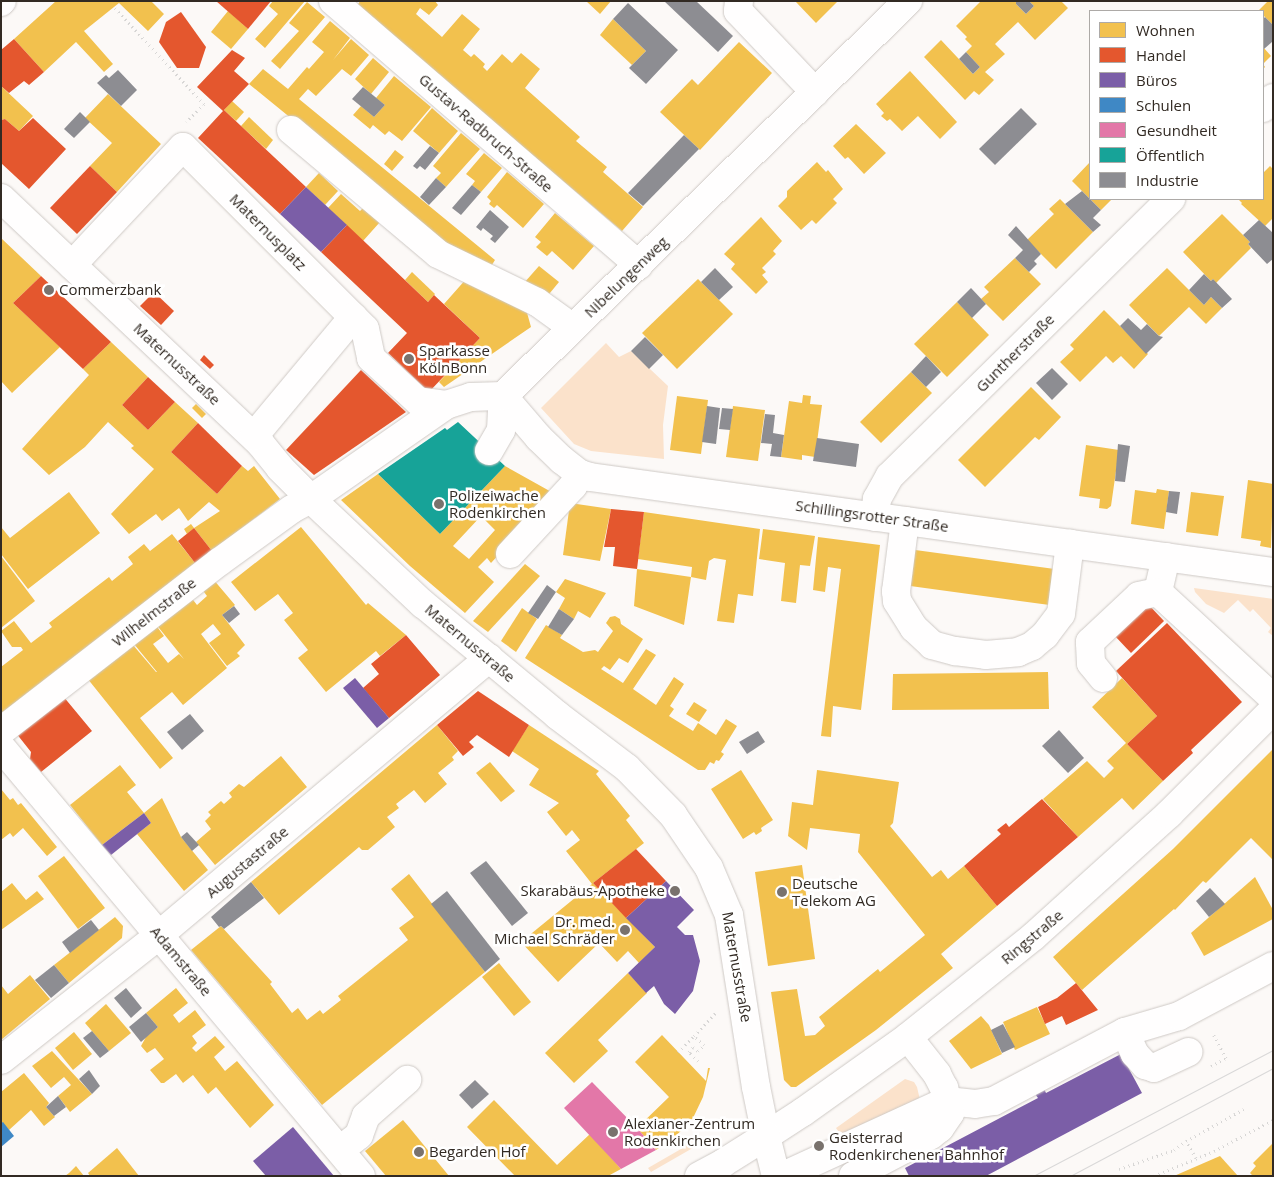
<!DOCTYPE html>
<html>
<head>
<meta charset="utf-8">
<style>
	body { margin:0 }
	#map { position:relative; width:1274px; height:1177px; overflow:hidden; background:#fcf9f7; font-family:"Open Sans",sans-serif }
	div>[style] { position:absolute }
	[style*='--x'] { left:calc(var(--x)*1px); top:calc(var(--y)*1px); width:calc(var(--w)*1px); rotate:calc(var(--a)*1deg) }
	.green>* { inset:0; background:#fbe2cb }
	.homes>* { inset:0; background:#f2c14e }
	.shops>* { inset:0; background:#e4572e }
	.offices>* { inset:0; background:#7b5ea7 }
	.schools>* { inset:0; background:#3f88c5 }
	.health>* { inset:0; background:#e377a8 }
	.public>* { inset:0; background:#17a398 }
	.industry>* { inset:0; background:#8d8d92 }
	.path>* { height:3px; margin-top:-1.5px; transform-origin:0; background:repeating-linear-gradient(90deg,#d7d6d5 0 1px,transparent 0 5px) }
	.roads { filter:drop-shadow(0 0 1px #cec9c5) drop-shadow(0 0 1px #cec9c5) }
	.minor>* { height:28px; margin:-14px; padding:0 14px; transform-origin:14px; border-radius:14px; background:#fffefe }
	.major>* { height:28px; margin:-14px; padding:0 14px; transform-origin:14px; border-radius:14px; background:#fffefe }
	.tram>* { height:1px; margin:-0.5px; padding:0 0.5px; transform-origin:0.5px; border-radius:0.5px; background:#d9d8d8 }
	.dots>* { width:14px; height:14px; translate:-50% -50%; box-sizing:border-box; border:2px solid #fff; border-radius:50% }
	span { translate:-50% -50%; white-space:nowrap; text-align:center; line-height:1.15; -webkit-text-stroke:5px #fff; paint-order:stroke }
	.street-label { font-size:15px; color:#322a23 }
	.poi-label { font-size:15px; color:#322a23 }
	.left { translate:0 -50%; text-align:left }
	.right { translate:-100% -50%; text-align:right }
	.frame { position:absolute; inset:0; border:2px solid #322a23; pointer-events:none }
	.legend { position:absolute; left:1089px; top:10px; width:175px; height:190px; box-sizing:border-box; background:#fff; border:1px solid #adaaa7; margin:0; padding:6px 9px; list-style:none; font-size:15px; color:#322a23 }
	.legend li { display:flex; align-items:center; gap:10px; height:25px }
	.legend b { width:25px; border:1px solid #adaaa7 }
</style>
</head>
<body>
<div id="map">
	<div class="green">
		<div style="clip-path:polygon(606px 343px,619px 357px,631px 351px,668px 386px,663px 425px,664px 459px,591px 451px,574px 444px,541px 408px)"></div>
		<div style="clip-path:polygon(1194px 588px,1273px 599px,1273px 636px,1268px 632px,1271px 628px,1253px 609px,1250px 612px,1238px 600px,1224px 613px,1206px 604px,1195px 592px)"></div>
		<div style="clip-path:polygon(905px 1079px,914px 1082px,917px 1087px,920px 1100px,841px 1135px,836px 1128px)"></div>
		<div style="clip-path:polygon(691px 1138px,698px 1145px,651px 1172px,648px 1168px,681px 1149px)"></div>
	</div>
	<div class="homes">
		<div style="clip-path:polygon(56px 1px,151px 1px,164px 14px,148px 31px,119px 3px,84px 31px,113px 64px,104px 72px,76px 42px,44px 72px,14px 39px)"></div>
		<div style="clip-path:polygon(273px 1px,305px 1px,265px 48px,255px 39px,278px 14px,269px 6px)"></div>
		<div style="clip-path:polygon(360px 1px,435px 1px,438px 5px,429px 15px,420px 8px,416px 14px,442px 37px,462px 14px,480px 29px,463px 50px,471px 57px,474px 54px,485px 64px,483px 67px,487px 71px,502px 54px,512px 63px,521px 53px,540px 69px,525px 88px,580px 137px,576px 141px,607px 167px,603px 172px,643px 207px,622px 231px,357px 6px)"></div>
		<div style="clip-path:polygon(586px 1px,611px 1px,600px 14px)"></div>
		<div style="clip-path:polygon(795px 1px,838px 1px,816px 23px)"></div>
		<div style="clip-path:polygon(981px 1px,1016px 1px,1016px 4px,1026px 14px,1034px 6px,1029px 1px,1061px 1px,1068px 8px,1035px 40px,1018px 22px,995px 44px,1005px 54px,985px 72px,994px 80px,979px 95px,974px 91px,965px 100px,924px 57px,941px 40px,973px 74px,980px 67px,966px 52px,972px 46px,965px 39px,967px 37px,956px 26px)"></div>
		<div style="clip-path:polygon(1268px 1px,1273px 1px,1273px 25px,1263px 15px,1263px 11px,1258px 11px)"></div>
		<div style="clip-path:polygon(307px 2px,325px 17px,280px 69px,271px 61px,299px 31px,289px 23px)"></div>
		<div style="clip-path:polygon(228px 11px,248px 29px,231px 49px,211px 32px)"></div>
		<div style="clip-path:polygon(613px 19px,646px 51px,632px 65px,600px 35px)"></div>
		<div style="clip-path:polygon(330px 21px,350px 38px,333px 60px,351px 39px,369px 55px,351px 76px,342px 69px,316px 96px,308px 89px,299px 99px,495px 260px,488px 271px,466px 261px,249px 84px,263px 69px,288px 89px,307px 67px,309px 69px,324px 52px,312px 42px)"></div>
		<div style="clip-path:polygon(739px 42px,772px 73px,700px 150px,660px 112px,692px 79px,698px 85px)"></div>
		<div style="clip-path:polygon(1263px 47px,1271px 56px,1263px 64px,1265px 67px,1263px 69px)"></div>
		<div style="clip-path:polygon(373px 58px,389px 72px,371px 94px,355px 79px)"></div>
		<div style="clip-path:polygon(910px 71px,957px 122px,940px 139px,918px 116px,902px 131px,890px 119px,887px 121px,881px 116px,884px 113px,876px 104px)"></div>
		<div style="clip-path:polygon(394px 76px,431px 107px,402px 141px,389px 131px,385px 135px,373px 125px,370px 129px,353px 115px,361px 106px,374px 117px,385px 105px,376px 98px)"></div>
		<div style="clip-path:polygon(1px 86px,33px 116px,19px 131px,5px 119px,1px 120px)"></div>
		<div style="clip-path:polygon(108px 94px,161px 144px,117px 192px,90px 166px,112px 143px,85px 118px)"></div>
		<div style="clip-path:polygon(232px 101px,244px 112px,236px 121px,224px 110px)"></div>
		<div style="clip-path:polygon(432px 108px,458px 131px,439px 153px,413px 131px)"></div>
		<div style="clip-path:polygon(249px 117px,273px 140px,266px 149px,241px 126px)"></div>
		<div style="clip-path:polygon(856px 124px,886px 153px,864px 174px,848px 157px,845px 159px,833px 146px)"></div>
		<div style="clip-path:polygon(461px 133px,480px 149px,446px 187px,436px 178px,441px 173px,433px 166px)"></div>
		<div style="clip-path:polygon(395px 150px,404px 157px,392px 171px,384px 164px)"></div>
		<div style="clip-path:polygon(484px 153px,502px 168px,481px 192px,472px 185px,475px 181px,466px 174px)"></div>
		<div style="clip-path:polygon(817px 162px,826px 172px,828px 170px,843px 189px,833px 199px,837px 203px,816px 224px,812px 220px,801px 230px,778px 206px,787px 197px,787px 191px)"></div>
		<div style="clip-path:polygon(1090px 162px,1090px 199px,1112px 199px,1101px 210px,1072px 181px)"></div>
		<div style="clip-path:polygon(1270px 166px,1273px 169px,1273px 218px,1265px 226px,1241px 204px,1242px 203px,1238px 199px,1263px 199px,1263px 173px)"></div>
		<div style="clip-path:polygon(507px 172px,544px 204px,523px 228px,497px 205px,494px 208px,489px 204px,491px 201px,487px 197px)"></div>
		<div style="clip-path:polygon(319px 173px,338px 191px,325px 205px,306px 187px)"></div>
		<div style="clip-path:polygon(341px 194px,360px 211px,364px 207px,380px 222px,363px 241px,328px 208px)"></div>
		<div style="clip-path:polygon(1060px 199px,1093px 232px,1056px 269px,1027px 240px,1054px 214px,1049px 209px)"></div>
		<div style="clip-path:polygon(555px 213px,594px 246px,573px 270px,552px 251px,547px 256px,536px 247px,541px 242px,535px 237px)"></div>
		<div style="clip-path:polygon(1222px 214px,1250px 242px,1248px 244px,1251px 248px,1216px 283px,1213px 279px,1211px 281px,1183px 252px)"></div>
		<div style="clip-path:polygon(761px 217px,782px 241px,773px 251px,776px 254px,762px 268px,766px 272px,762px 275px,768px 282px,756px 294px,731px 269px,735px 264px,724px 254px)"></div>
		<div style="clip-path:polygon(1px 238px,41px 276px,13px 303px,60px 347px,12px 393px,1px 381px)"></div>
		<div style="clip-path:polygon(1015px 258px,1041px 284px,1003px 321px,981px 299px,989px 292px,984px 287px)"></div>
		<div style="clip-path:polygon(539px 266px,559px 282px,545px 299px,524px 283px)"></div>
		<div style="clip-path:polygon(1167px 268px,1204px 305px,1211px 297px,1222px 308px,1206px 324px,1189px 307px,1159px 336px,1129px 305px)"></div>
		<div style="clip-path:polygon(412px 272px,435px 294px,428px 302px,405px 280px)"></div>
		<div style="clip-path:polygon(467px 278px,526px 309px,531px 327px,444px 387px,439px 382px,480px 338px,444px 304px)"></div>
		<div style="clip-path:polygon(698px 279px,733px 314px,677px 369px,642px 333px)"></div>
		<div style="clip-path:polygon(957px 302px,989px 335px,947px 377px,914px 344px)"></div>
		<div style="clip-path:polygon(1104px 310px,1148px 354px,1134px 369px,1121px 356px,1113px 363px,1106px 356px,1080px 382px,1060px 362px,1074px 349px,1070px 345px)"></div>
		<div style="clip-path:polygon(111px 342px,148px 377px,122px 405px,148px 430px,175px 402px,198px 423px,171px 452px,217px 494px,242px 466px,248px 471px,254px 466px,280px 499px,212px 551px,194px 528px,220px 511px,209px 502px,188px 521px,179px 508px,162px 521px,156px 514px,129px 534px,111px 514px,154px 469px,131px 448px,134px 446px,108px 422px,85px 447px,49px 475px,22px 449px,89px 375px,83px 369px)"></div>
		<div style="clip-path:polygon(911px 372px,932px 393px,881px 443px,860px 422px)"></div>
		<div style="clip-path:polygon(1031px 387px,1061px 417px,1039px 440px,1035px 437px,985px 487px,958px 460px)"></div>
		<div style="clip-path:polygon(803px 395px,811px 396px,810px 404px,822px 405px,815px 457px,802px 455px,802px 460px,781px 457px,789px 401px,802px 403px)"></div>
		<div style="clip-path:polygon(677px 396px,708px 400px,701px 454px,670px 450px)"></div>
		<div style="clip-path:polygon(196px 404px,206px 414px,202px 418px,192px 408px)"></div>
		<div style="clip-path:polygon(733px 406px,765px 410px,758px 461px,726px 457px)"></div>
		<div style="clip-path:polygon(1086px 445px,1119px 450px,1111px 506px,1107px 509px,1099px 508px,1100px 499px,1079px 496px)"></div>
		<div style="clip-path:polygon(evenodd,505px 466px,555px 494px,491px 563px,487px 558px,478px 567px,494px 582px,465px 613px,410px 566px,341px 500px,378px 474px,440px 534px,505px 466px,481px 516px,495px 530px,469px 559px,453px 546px,481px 516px)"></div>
		<div style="clip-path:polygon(1248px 480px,1273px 484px,1271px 548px,1260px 546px,1261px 541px,1241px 538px)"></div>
		<div style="clip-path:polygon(1157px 489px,1169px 491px,1164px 529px,1131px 524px,1135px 490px,1156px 493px)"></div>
		<div style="clip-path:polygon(69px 492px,100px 533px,28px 589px,1px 554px,1px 527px,10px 538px)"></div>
		<div style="clip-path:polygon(1191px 492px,1224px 496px,1218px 536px,1186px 532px)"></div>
		<div style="clip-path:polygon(570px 503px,611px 509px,600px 561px,563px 555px)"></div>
		<div style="clip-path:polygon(644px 512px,760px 529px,753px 596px,738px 594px,734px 623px,717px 621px,726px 560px,714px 558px,709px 561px,706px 580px,691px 577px,684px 625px,634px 606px,637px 569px,691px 577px,692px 567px,638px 559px)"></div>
		<div style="clip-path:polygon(191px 524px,194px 528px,187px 534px,184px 529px)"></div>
		<div style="clip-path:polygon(301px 527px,366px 605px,368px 603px,406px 635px,380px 656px,376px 651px,326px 692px,298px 658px,308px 650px,284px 620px,293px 613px,278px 594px,255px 611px,231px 582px)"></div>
		<div style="clip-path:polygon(763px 529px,815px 536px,810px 566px,800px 565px,796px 603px,781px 601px,785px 563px,759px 559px)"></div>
		<div style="clip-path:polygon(172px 534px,195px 563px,1px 715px,1px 667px,23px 650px,21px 647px,12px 647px,1px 631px,14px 621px,31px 643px,52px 627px,49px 623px,109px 577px,112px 581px,133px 564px,128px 557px,144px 544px,150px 551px)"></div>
		<div style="clip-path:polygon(818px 537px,880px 545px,861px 710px,833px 706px,831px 737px,821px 736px,841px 569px,828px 567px,825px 592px,813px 590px)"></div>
		<div style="clip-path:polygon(908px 549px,1062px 570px,1057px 606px,903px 585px)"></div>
		<div style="clip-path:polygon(1px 556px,35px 601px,1px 628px)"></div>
		<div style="clip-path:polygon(525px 564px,540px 576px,488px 632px,473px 621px)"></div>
		<div style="clip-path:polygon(evenodd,213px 579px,235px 605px,222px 615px,245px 645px,237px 653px,240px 656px,227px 666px,209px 643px,221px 634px,213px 624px,201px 634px,227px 668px,183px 705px,172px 692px,140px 718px,173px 758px,160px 769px,87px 678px,155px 624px,164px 636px,153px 644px,168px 663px,179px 654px,184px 659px,155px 623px,190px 596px,197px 605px,207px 596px,201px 588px,213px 579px,134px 644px,157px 672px,156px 672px,133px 645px,134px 644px)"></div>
		<div style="clip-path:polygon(565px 579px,606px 593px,590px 618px,578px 611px,574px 619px,559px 609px,565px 598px,556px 592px)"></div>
		<div style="clip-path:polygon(522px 608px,537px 619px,516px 652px,501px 641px)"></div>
		<div style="clip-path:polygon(615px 616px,620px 619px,621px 624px,643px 639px,628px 663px,619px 658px,610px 670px,604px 666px,601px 669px,623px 683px,646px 649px,656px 655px,633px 689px,656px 705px,674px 677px,684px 684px,670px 706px,674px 709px,669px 716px,693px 731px,698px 723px,716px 735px,726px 719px,737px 726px,721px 752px,724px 754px,719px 761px,716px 760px,714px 764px,710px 762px,705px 770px,698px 770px,525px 658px,546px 625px,562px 635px,560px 638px,583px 652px,595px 650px,598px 652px,613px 631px,606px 623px,610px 617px)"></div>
		<div style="clip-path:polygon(1048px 672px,1049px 709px,892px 710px,893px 674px)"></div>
		<div style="clip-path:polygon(1122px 678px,1157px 716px,1127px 744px,1163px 781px,1133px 810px,1122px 798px,1078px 837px,1043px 799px,1087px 761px,1104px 778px,1114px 768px,1107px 761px,1126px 743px,1092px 707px)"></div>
		<div style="clip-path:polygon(694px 702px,707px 710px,699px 722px,686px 714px)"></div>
		<div style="clip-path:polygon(437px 725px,458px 751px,452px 757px,454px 760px,438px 773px,447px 784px,425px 803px,414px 790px,396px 804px,399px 808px,387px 817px,395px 827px,368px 850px,362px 850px,359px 847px,279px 915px,251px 882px)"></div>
		<div style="clip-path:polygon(529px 725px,599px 771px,596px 774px,630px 816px,626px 820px,644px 843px,593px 883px,655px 947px,639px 963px,628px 951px,617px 962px,599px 943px,558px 982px,521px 942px,592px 884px,566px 851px,580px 840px,572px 830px,566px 836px,547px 812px,559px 803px,529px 785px,539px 769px,512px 751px)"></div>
		<div style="clip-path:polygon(1273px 749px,1273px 860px,1251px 838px,1206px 883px,1203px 881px,1175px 910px,1174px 909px,1082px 990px,1053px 957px,1173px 849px)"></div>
		<div style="clip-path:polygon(281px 756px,307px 787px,215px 865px,196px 842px,211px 829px,205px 821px,211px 815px,208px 812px,221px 801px,224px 804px,232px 797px,229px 793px,239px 784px,244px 787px)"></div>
		<div style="clip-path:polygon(490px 762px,515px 791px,501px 802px,476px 773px)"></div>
		<div style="clip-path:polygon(120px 765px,136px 785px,127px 792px,144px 813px,102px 845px,70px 805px)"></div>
		<div style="clip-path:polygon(741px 770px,773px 820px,761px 828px,762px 831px,756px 835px,754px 832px,743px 839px,711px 789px)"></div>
		<div style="clip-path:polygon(817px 770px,899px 782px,893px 823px,890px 826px,932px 877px,941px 870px,948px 879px,964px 866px,997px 906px,941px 954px,953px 968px,876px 1030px,796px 1087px,791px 1087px,784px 1080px,771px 992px,797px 989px,805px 1036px,815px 1035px,825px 1026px,819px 1017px,878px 969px,880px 972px,925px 935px,858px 852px,860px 834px,810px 828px,807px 850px,788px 836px,792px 802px,813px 805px)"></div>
		<div style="clip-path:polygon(1px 789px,10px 800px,13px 798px,18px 805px,21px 803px,57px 847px,47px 856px,23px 828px,13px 837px,10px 833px,1px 840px)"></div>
		<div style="clip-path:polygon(162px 798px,181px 837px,208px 870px,184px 891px,137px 834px,151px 823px,144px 813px)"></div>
		<div style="clip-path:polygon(64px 856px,105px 908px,78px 929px,38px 876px)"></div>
		<div style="clip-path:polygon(802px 865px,815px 959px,768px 966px,755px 872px)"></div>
		<div style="clip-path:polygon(409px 874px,485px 972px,322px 1105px,191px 950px,221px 926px,272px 982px,270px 984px,292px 1013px,298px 1008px,307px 1020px,320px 1010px,323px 1014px,341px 1000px,338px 996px,408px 940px,399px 928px,414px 917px,391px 889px)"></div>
		<div style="clip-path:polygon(1255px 877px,1273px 910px,1273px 919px,1204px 956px,1191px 933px)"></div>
		<div style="clip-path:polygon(12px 883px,26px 900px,37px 891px,44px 899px,1px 930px,1px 892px)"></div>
		<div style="clip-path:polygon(115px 917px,123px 926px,122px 938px,69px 983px,54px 965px)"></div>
		<div style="clip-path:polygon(499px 963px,531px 1002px,514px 1016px,482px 977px)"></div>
		<div style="clip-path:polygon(628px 973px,647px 993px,598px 1040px,608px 1051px,574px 1083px,545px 1053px)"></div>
		<div style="clip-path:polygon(30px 975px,50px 999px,1px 1040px,1px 985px,8px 994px)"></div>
		<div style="clip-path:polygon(176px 988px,188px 1003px,173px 1015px,179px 1023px,195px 1010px,206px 1025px,192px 1036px,197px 1043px,192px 1048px,196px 1052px,215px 1036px,225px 1047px,214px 1057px,225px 1071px,237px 1061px,274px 1105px,250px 1128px,216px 1087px,208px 1094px,193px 1075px,183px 1083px,176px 1074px,164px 1083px,161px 1083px,150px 1070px,164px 1059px,155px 1048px,147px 1053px,141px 1046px,146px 1037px,158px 1027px,146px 1013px)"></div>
		<div style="clip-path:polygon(106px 1004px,131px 1033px,109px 1051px,85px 1023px)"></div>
		<div style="clip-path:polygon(1037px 1007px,1050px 1034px,1015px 1050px,1003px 1022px)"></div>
		<div style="clip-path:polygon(981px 1016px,989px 1025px,1002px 1054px,971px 1069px,949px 1041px)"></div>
		<div style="clip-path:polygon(74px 1032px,92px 1054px,73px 1070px,55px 1048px)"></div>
		<div style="clip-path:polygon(662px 1035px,706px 1081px,708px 1068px,710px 1068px,703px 1097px,693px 1118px,674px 1138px,656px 1150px,637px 1128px,669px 1097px,635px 1062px)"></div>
		<div style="clip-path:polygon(52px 1051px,92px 1094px,70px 1112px,58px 1096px,71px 1085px,64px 1077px,51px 1088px,32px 1066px)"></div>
		<div style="clip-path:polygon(24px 1073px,49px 1103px,46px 1107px,55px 1117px,44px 1126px,31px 1110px,9px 1130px,1px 1121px,1px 1092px)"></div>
		<div style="clip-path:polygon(494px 1100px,557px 1165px,590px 1134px,621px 1169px,608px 1176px,515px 1176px,467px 1127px)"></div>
		<div style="clip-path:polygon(403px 1120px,409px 1127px,449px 1176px,386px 1176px,365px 1151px)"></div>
		<div style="clip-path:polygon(1272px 1144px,1273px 1176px,1253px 1176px,1250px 1173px,1256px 1166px,1253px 1163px)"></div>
		<div style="clip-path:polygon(117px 1148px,139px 1176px,90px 1176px,88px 1173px)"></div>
		<div style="clip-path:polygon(1220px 1156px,1238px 1176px,1174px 1176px)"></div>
		<div style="clip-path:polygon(76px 1166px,84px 1176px,65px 1176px,69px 1173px)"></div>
	</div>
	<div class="shops">
		<div style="clip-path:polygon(216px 1px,271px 1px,248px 29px)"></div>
		<div style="clip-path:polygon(181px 12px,206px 47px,199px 68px,177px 68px,159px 42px,166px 22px)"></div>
		<div style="clip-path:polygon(14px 39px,44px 72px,29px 85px,24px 81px,9px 93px,1px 86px,1px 50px)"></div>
		<div style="clip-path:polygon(232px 50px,245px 58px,234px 71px,249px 84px,224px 110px,306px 187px,280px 214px,198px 138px,223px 111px,197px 87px)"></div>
		<div style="clip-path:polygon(33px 118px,66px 149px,29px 189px,1px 163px,1px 120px,5px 119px,19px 131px)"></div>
		<div style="clip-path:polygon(90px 166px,117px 192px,77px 234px,50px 208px)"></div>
		<div style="clip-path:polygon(347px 225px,428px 302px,434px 295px,480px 338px,429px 392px,388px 353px,407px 333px,321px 252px)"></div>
		<div style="clip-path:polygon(41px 276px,111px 342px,83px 369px,13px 303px)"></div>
		<div style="clip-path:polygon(154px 292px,174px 311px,161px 325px,140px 306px)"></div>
		<div style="clip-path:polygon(204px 355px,214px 365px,210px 369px,200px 360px)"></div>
		<div style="clip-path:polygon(361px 370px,406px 412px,314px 475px,286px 450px)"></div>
		<div style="clip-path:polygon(148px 377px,175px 402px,148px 430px,122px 405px)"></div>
		<div style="clip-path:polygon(198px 423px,242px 466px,217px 494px,171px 452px)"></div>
		<div style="clip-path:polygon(611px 509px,644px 512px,637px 569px,613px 566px,615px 547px,604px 547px)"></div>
		<div style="clip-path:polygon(194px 528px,212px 551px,195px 563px,178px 541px)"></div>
		<div style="clip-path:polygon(1147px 603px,1164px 621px,1131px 653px,1114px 635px)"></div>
		<div style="clip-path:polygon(1167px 623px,1242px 702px,1191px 750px,1193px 753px,1163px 781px,1127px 744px,1157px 716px,1116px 671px)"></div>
		<div style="clip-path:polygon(406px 635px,440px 675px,389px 718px,363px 688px,379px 674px,371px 664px)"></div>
		<div style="clip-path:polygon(478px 691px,529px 725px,509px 757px,477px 735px,469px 742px,474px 747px,463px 756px,437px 725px)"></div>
		<div style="clip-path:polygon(63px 696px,92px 731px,41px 772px,30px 759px,31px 752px,16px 733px)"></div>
		<div style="clip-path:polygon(1042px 799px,1078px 837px,997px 906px,964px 866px,1001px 834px,997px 830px,1006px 823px,1009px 827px)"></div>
		<div style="clip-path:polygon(636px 849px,666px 881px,626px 918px,593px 883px)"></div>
		<div style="clip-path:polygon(1076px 983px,1098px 1010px,1066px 1025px,1062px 1016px,1045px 1024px,1038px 1007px,1057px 998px)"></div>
	</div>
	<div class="offices">
		<div style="clip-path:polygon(306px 187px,347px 225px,321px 252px,280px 214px)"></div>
		<div style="clip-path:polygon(355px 678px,389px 718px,377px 728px,343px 688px)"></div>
		<div style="clip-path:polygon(144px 813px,151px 823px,111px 855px,102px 845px)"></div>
		<div style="clip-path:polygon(666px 881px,694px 910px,677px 927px,685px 935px,693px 935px,700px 961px,693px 991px,675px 1014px,664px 1004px,654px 986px,646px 993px,628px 973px,655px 947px,626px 918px)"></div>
		<div style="clip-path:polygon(1121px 1054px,1142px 1093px,986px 1176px,909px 1176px,905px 1168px,1038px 1098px,1035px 1094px,1044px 1089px,1046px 1093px)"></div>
		<div style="clip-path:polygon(293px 1127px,334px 1176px,266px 1176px,253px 1161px)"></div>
	</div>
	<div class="schools">
		<div style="clip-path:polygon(3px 1122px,14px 1136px,1px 1147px,1px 1123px)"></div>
	</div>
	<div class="health">
		<div style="clip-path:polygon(592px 1082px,637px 1128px,656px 1150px,621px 1169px,564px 1108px)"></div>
	</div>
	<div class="public">
		<div style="clip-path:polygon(458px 422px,505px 466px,440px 534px,378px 474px,445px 428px,447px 430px)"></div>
	</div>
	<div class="industry">
		<div style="clip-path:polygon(664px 1px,696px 1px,733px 36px,718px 52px)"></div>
		<div style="clip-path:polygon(1016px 1px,1029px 1px,1034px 6px,1026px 14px,1016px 4px)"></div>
		<div style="clip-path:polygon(628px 3px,678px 50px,646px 84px,629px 68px,646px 51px,613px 19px)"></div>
		<div style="clip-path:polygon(1265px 17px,1273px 25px,1273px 41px,1264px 49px,1263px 19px)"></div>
		<div style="clip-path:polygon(966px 52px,980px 67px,973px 74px,959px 59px)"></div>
		<div style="clip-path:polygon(118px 70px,137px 90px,121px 106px,97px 83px,106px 75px,109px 78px)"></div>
		<div style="clip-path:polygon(363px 87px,385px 105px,374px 117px,352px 99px)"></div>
		<div style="clip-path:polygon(1021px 108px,1037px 124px,995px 165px,979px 149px)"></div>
		<div style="clip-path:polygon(80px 112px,90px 122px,74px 138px,64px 129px)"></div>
		<div style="clip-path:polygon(684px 135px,699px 149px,643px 206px,628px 193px)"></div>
		<div style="clip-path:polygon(430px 146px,439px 153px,425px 170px,420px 166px,417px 169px,413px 166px)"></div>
		<div style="clip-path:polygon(436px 178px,446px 187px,429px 205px,420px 197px)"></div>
		<div style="clip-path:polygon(472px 185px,481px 192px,461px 215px,452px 208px)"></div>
		<div style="clip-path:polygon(1082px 191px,1101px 210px,1093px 218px,1101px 225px,1093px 232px,1065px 204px)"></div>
		<div style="clip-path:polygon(490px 210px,509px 227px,495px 243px,490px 239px,493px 236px,483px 228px,481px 231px,476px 227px)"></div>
		<div style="clip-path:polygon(1259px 220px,1273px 233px,1273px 259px,1267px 264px,1248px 244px,1250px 242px,1243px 235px)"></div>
		<div style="clip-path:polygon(1016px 226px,1041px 254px,1034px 261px,1037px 264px,1029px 272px,1015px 258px,1023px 250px,1008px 235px)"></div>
		<div style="clip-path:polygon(715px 268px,733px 287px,719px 300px,701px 282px)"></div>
		<div style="clip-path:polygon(1204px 274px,1211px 281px,1213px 279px,1232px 299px,1222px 308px,1211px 297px,1204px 305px,1189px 290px)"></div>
		<div style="clip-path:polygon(971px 288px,986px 304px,972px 318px,957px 302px)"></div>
		<div style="clip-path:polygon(1128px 318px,1141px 330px,1147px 324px,1159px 336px,1163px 337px,1146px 354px,1120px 326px)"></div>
		<div style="clip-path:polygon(645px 337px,663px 355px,649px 369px,631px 351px)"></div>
		<div style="clip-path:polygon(926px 356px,941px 372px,926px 387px,911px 372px)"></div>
		<div style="clip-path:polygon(1052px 368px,1068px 384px,1052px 400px,1036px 383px)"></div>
		<div style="clip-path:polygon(707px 406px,720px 408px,716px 444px,702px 442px)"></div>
		<div style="clip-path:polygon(722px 408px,733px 409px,730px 430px,719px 429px)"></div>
		<div style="clip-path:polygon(765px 414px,775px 415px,773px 433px,784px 435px,781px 457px,770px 456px,772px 444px,761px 443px)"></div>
		<div style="clip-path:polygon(817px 438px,859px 444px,856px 467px,813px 461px)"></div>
		<div style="clip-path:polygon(1118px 444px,1130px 446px,1125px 482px,1115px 481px)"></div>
		<div style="clip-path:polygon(1169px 491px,1180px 492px,1177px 514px,1166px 512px)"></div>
		<div style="clip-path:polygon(547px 585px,556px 592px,538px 619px,528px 613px)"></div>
		<div style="clip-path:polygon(234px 606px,240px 614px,229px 623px,222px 615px)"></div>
		<div style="clip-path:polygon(559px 609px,574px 619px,562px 635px,548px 627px)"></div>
		<div style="clip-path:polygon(190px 714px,204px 731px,182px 750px,167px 732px)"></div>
		<div style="clip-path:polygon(1059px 730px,1084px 758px,1068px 773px,1042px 746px)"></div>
		<div style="clip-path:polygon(758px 731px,765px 742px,747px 754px,739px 742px)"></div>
		<div style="clip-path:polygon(187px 832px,199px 845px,192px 851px,181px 837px)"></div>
		<div style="clip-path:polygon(486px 861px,528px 913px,512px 926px,470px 873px)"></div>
		<div style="clip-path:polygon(251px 882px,264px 898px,224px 929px,221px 926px,219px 927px,211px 917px)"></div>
		<div style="clip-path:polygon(1210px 888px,1225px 904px,1209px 917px,1196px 901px)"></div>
		<div style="clip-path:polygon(447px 891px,500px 959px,485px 972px,431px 904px)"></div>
		<div style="clip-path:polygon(91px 920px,99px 930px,70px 953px,62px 942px)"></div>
		<div style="clip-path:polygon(54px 965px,69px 983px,51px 998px,35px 980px)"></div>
		<div style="clip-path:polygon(126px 988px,142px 1008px,131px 1018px,114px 998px)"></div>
		<div style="clip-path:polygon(146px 1013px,158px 1027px,141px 1042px,129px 1027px)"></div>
		<div style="clip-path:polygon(1003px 1024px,1015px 1047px,1002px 1053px,991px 1030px)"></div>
		<div style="clip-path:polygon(92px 1031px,109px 1051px,100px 1058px,83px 1038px)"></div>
		<div style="clip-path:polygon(89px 1070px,100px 1086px,92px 1094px,79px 1079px)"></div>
		<div style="clip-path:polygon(475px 1080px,489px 1094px,472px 1109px,459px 1095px)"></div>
		<div style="clip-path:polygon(58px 1096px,66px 1107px,54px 1116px,46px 1107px)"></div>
	</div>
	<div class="path">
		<div style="--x:115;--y:8;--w:131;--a:47.2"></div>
		<div style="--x:204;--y:104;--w:25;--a:135"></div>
		<div style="--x:678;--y:1052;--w:23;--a:-45"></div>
		<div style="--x:698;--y:1061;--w:13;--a:-135"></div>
		<div style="--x:689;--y:1052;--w:6;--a:-51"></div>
		<div style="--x:693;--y:1047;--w:6;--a:39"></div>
		<div style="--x:698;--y:1051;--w:8;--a:-45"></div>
		<div style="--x:704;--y:1045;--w:13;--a:-138"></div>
		<div style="--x:694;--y:1036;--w:34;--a:-47"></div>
		<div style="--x:1211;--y:1066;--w:17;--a:-28"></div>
		<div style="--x:1226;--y:1058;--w:27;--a:-118"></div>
		<div style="--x:1196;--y:1158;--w:20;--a:-120"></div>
		<div style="--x:1186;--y:1141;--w:66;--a:-28.9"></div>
		<div style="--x:1119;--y:1169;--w:58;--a:-19.1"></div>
		<div style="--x:1174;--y:1150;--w:15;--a:-37"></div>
		<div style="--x:1154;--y:1176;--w:65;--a:-22.6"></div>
		<div style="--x:1214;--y:1151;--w:67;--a:-27.7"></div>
	</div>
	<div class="roads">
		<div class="minor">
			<div style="--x:333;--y:1;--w:404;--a:40.8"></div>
			<div style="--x:739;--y:1;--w:10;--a:96"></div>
			<div style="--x:738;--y:11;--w:112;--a:46.5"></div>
			<div style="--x:1;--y:2;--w:1;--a:-45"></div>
			<div style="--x:1263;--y:108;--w:14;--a:-45"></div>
			<div style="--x:291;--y:130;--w:192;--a:40.1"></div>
			<div style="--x:438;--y:254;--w:110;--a:25.9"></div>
			<div style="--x:537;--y:302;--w:44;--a:35.8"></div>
			<div style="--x:1;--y:198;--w:357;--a:43.4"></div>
			<div style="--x:260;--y:443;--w:32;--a:51"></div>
			<div style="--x:280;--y:468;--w:44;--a:45"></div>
			<div style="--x:311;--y:499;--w:154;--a:43.2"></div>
			<div style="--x:423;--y:604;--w:174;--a:39.6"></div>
			<div style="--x:557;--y:715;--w:88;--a:37.1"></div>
			<div style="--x:627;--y:768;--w:66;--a:45.6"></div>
			<div style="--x:673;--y:815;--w:64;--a:55.8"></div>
			<div style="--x:709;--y:868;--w:51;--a:66.9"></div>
			<div style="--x:729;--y:915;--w:174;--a:81.1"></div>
			<div style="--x:756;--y:1087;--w:50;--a:78.5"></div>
			<div style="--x:766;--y:1136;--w:44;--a:-33"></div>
			<div style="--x:803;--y:1112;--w:129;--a:-35.5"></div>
			<div style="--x:908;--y:1037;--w:161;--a:-38.7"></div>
			<div style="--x:1034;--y:936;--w:182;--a:-42.1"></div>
			<div style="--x:1169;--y:814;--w:147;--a:-45"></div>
			<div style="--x:72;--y:265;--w:162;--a:-46.8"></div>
			<div style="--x:183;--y:147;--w:257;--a:45"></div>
			<div style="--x:365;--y:329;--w:30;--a:78"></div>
			<div style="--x:371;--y:358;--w:64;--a:42.5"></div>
			<div style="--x:418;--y:401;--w:28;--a:8"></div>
			<div style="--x:503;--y:396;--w:55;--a:49.4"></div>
			<div style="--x:539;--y:438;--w:32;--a:44"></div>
			<div style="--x:562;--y:460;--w:23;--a:38"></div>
			<div style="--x:580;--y:474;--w:10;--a:17"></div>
			<div style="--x:590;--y:477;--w:690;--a:7.92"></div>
			<div style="--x:254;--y:436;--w:155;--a:-50.2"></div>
			<div style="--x:489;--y:451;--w:24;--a:-60"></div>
			<div style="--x:501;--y:430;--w:34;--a:-87"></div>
			<div style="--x:875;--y:517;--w:18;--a:-84"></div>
			<div style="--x:877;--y:499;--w:26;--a:-61"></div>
			<div style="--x:890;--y:476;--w:395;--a:-44.6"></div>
			<div style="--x:905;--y:521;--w:71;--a:97.3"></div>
			<div style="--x:896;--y:591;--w:10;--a:84"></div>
			<div style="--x:897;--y:601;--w:32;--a:58"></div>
			<div style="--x:914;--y:628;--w:25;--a:43"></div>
			<div style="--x:932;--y:645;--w:24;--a:15"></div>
			<div style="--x:955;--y:651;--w:31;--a:7"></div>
			<div style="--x:986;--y:655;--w:32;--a:-5"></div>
			<div style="--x:1018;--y:652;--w:15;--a:-23"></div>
			<div style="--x:1032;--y:646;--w:17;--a:-40"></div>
			<div style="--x:1045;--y:635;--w:26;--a:-53"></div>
			<div style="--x:1061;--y:614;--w:71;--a:-82.7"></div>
			<div style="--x:510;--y:554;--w:93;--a:-47.2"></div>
			<div style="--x:573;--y:486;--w:14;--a:-60"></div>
			<div style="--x:1166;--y:557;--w:36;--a:103"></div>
			<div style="--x:1158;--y:592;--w:156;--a:42.7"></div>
			<div style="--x:1103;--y:678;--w:19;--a:-129"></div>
			<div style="--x:1091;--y:663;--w:21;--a:-93"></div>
			<div style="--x:1090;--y:642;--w:67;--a:-43.2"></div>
			<div style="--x:1139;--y:596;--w:19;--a:-12"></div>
			<div style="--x:1;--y:731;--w:276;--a:-37.8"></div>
			<div style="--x:219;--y:562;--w:90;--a:-36"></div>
			<div style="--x:292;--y:509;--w:21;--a:-28"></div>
			<div style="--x:311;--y:499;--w:165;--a:-34.8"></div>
			<div style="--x:446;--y:405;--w:26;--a:-18"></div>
			<div style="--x:471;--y:397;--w:32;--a:-2"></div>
			<div style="--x:503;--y:396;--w:566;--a:-44.28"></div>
			<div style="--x:1;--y:747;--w:560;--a:50"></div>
			<div style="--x:1125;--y:1032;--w:24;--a:66"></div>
			<div style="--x:1135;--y:1054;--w:15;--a:48"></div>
			<div style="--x:1145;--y:1065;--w:9;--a:18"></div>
			<div style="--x:1154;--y:1068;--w:38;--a:-25"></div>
			<div style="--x:1;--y:1060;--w:201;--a:-38.3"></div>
			<div style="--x:159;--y:935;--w:431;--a:-40"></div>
			<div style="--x:340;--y:1150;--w:24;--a:-38"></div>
			<div style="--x:359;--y:1135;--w:20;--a:-70"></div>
			<div style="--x:366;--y:1116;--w:55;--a:-41.3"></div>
			<div style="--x:783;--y:1176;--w:180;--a:-24.6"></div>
			<div style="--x:947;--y:1101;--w:28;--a:6"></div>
			<div style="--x:975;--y:1104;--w:19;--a:-9"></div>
			<div style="--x:994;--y:1101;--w:148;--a:-27.8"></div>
			<div style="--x:1125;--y:1032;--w:56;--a:-16.5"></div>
			<div style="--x:1179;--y:1016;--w:106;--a:-28"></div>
			<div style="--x:853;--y:1176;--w:88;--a:-27.7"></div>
			<div style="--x:931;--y:1135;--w:11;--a:-38"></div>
			<div style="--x:940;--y:1128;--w:18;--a:-56"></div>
			<div style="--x:950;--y:1113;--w:26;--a:-103"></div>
			<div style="--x:944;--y:1088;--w:16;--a:-117"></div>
			<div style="--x:937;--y:1074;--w:47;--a:-128.1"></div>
		</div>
		<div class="major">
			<div style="--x:699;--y:1176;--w:27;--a:-28"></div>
			<div style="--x:723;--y:1163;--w:51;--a:-32.1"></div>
			<div style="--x:766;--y:1136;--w:41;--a:76"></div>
		</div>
	</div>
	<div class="tram">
		<div style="--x:1033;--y:1176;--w:271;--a:-27.7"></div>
		<div style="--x:1070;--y:1176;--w:230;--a:-28"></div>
	</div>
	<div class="dots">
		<div style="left:49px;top:290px;background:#79726d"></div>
		<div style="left:409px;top:359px;background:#79726d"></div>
		<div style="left:439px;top:504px;background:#79726d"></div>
		<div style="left:675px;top:891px;background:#79726d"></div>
		<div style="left:782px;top:892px;background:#79726d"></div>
		<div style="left:625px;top:930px;background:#79726d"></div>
		<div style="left:613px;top:1132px;background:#79726d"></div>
		<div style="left:819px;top:1146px;background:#79726d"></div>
		<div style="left:419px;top:1152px;background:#79726d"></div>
	</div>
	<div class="street-label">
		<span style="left:486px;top:133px;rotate:41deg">Gustav-Radbruch-Straße</span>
		<span style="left:268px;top:232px;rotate:45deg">Maternusplatz</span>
		<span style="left:626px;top:277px;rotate:-44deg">Nibelungenweg</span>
		<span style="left:1015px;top:353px;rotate:-45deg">Guntherstraße</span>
		<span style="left:177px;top:364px;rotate:43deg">Maternusstraße</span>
		<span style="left:872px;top:516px;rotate:8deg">Schillingsrotter Straße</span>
		<span style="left:154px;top:612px;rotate:-38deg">Wilhelmstraße</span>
		<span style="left:470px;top:643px;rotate:40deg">Maternusstraße</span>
		<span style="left:247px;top:862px;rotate:-40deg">Augustastraße</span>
		<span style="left:1032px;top:937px;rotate:-40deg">Ringstraße</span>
		<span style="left:181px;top:961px;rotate:50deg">Adamstraße</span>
		<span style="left:737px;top:967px;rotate:80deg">Maternusstraße</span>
	</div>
	<div class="poi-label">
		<span class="left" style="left:59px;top:290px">Commerzbank</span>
		<span class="left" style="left:419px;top:359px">Sparkasse<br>KölnBonn</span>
		<span class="left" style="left:449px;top:504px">Polizeiwache<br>Rodenkirchen</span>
		<span class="left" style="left:792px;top:892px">Deutsche<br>Telekom AG</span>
		<span class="right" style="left:665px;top:891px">Skarabäus-Apotheke</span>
		<span class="right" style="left:615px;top:930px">Dr. med.<br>Michael Schräder</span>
		<span class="left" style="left:624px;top:1132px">Alexianer-Zentrum<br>Rodenkirchen</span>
		<span class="left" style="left:829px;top:1146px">Geisterrad<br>Rodenkirchener Bahnhof</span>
		<span class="left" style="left:429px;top:1152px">Begarden Hof</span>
	</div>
	<div class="frame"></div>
	<ul class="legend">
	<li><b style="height:14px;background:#f2c14e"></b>Wohnen</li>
	<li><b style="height:14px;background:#e4572e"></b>Handel</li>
	<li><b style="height:14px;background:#7b5ea7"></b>Büros</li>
	<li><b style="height:14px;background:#3f88c5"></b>Schulen</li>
	<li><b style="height:14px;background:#e377a8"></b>Gesundheit</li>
	<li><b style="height:14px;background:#17a398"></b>Öffentlich</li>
	<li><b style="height:14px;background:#8d8d92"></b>Industrie</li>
	</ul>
</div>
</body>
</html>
